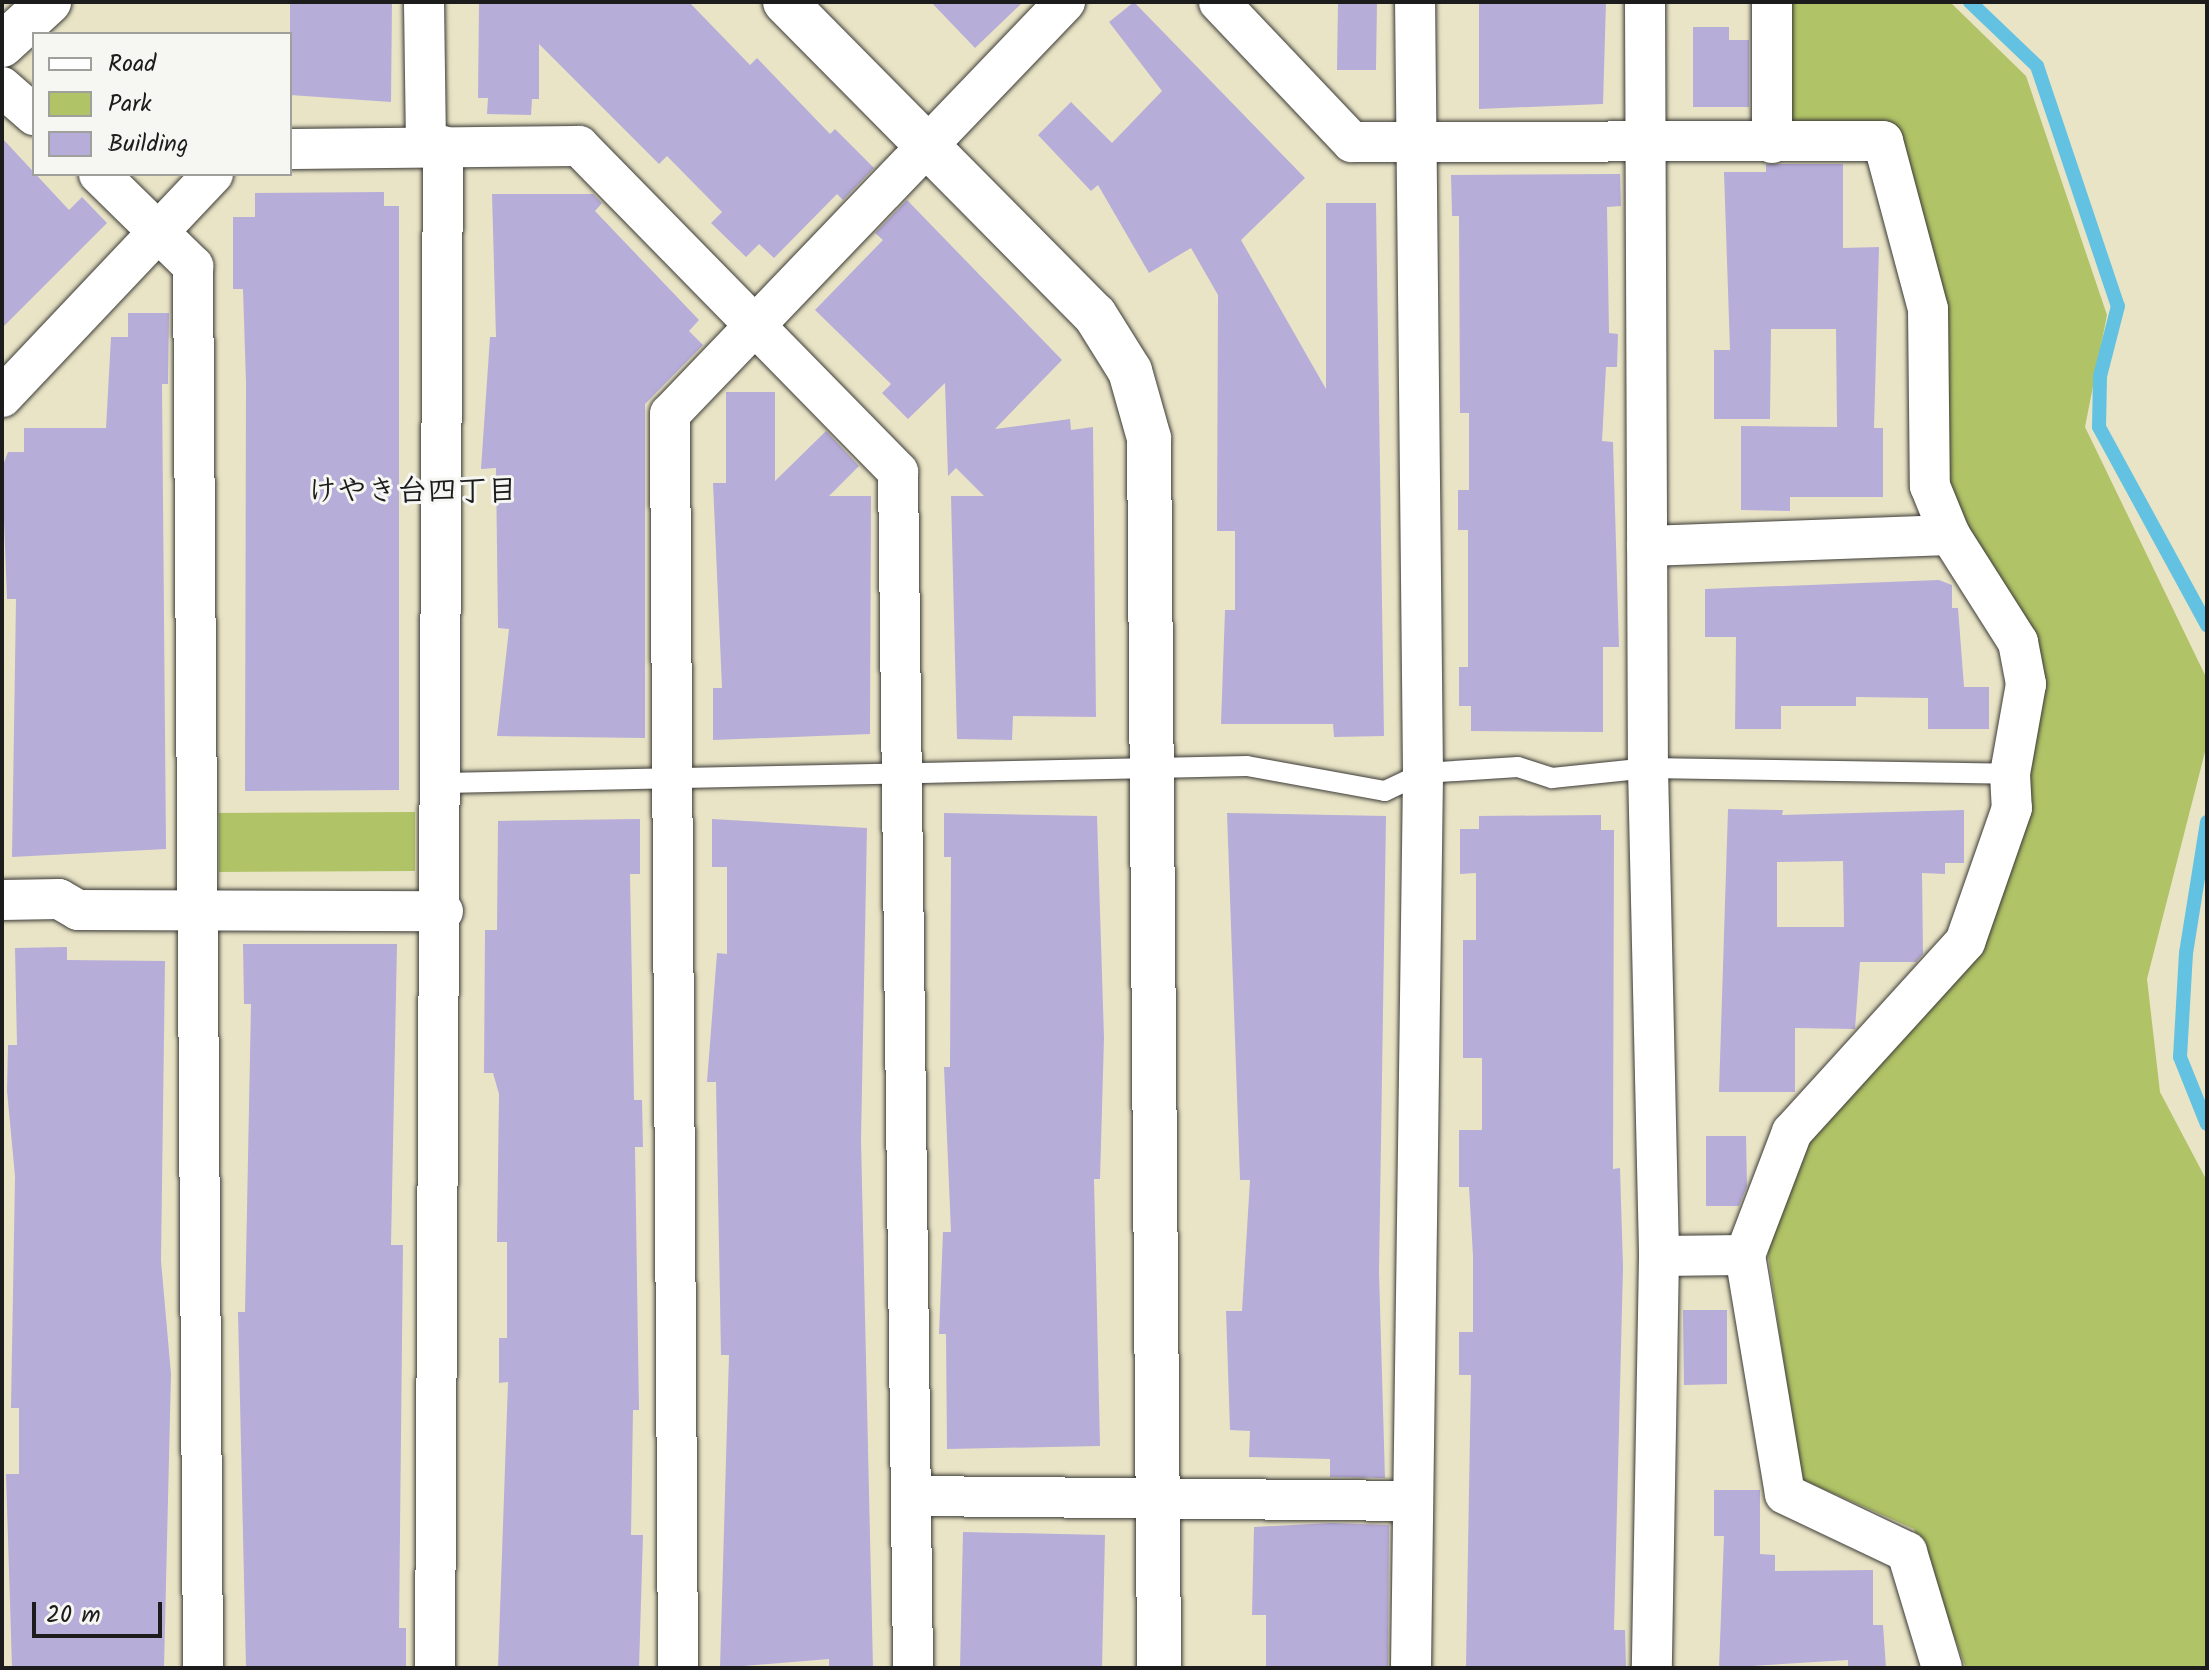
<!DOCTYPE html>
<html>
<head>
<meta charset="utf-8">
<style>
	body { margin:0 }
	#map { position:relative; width:2209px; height:1670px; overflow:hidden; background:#e9e4c6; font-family:Kalam,"Klee One",sans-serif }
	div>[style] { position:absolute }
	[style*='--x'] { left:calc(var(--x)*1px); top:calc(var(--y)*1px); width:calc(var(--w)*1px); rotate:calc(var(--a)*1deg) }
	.green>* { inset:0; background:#b0c366 }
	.stream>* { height:14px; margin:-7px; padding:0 7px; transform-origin:7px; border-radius:7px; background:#63c2e1 }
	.building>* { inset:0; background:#b7add9 }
	.roads { filter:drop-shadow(0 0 2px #3b3a36) drop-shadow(0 0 2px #3b3a36) }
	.service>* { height:20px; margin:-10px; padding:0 10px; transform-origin:10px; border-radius:10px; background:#fff }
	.minor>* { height:40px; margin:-20px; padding:0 20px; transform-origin:20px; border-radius:20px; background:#fff }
	.tertiary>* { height:44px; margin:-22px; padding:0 22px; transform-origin:22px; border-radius:22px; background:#fff }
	span { translate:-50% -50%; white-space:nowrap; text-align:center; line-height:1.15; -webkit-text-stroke:6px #f6f6f2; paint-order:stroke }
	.neighbourhood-label { font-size:30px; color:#1c1c1c; font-weight:700 }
	.frame { position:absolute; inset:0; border:4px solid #1c1c1c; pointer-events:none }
	.legend { position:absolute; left:32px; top:32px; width:260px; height:144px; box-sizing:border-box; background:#f6f6f2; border:2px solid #9f9f9c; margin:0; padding:10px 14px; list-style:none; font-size:24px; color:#1c1c1c }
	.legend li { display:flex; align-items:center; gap:16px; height:40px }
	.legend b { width:40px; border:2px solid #9f9f9c }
	.scale { position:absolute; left:32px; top:1602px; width:130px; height:36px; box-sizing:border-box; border:4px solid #1c1c1c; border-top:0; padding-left:10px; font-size:24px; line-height:28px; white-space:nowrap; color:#1c1c1c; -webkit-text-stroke:6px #f6f6f2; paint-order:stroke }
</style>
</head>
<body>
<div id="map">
	<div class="green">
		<div style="clip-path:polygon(1779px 2px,1950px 2px,2026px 76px,2107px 315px,2085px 427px,2205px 675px,2207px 744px,2147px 979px,2160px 1092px,2207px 1181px,2207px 1668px,1966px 1668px,1914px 1529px,1801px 1479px,1767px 1248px,1806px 1141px,1974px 950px,2037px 661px,1938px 486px,1892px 127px,1777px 129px)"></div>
		<div style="clip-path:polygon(415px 812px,415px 871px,219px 872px,219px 813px)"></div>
	</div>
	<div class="stream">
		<div style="--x:1970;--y:2;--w:93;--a:43.7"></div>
		<div style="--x:2037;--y:66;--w:253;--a:71.4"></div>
		<div style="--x:2118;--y:306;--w:72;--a:104.4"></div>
		<div style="--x:2100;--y:376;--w:51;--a:91.1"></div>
		<div style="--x:2099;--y:427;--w:226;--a:61.4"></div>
		<div style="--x:2207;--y:822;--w:133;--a:99.1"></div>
		<div style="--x:2186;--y:953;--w:104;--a:93.3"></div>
		<div style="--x:2180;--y:1057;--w:72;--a:68.1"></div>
	</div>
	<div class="building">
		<div style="clip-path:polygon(290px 2px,392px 2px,391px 102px,290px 95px)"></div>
		<div style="clip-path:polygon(479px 2px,689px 2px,750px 65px,757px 58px,830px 134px,835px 129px,874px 168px,843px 200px,837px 194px,774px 258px,759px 244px,746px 257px,711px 223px,722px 212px,667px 156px,659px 164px,539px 44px,539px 99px,532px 99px,531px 115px,487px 114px,488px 98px,478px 98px)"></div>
		<div style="clip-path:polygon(931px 2px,1023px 2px,975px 48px)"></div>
		<div style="clip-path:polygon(1134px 2px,1305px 178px,1241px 240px,1326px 389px,1326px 203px,1376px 203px,1384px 736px,1334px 737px,1333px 724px,1221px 724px,1225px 610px,1235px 610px,1235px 531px,1217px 531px,1218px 295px,1191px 248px,1149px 273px,1098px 185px,1091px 191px,1038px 135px,1071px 102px,1112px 143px,1162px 91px,1109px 22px)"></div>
		<div style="clip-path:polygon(1338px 2px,1377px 2px,1376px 70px,1337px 70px)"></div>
		<div style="clip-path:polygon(1479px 2px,1606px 2px,1603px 104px,1479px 109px)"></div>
		<div style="clip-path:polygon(1693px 27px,1729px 27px,1729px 40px,1749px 40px,1749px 107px,1693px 107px)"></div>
		<div style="clip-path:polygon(2px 138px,69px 210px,82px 197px,107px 223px,2px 328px)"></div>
		<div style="clip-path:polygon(1766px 164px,1843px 164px,1843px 248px,1879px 247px,1874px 428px,1883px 428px,1883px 497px,1790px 497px,1790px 511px,1741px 510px,1741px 426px,1837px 427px,1836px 329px,1771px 329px,1770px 419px,1714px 419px,1714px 350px,1730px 350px,1724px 172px,1766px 172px)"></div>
		<div style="clip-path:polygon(1620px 174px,1621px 206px,1607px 207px,1609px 333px,1618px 334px,1617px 367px,1606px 367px,1602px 441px,1613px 442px,1619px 647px,1603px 647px,1603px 732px,1471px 731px,1471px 706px,1459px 706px,1459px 667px,1468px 667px,1468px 530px,1458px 530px,1458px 490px,1469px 490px,1469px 413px,1460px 413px,1459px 216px,1452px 216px,1451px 175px)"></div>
		<div style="clip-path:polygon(384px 192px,384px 206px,399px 206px,399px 790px,245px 791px,246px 383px,243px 289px,233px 289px,233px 217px,255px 217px,255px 193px)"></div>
		<div style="clip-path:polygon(492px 194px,593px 194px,602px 203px,595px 211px,699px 320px,689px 331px,703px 345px,645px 404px,645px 738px,497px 736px,509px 629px,498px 628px,496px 468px,481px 469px,490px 337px,496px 337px)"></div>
		<div style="clip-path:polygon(907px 200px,1062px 360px,995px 429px,1070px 419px,1071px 430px,1093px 427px,1096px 717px,1013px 716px,1012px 740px,957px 739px,951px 496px,984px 496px,956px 468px,948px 476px,945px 383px,908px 419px,882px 393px,891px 384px,815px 310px,883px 240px,875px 233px)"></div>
		<div style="clip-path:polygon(128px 313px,169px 313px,168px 384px,162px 384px,166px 849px,12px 857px,16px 599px,7px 599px,2px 468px,8px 452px,24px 452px,24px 428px,106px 428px,111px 337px,128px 337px)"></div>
		<div style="clip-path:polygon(726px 392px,775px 392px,775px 481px,826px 431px,859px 466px,829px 496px,871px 496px,870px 734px,713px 740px,713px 688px,722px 688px,713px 483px,726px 483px)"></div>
		<div style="clip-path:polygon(1939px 580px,1952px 585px,1952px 608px,1958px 608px,1964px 687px,1989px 687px,1989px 729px,1928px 729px,1928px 698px,1856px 697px,1856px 706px,1781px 706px,1781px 729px,1735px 729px,1736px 637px,1705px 637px,1705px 589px)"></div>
		<div style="clip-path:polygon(evenodd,1728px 809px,1783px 810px,1782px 815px,1964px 810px,1964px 863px,1945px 863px,1945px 874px,1922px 873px,1923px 954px,1916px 962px,1860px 962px,1855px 1029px,1795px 1028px,1795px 1092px,1719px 1092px,1728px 809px,1843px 861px,1844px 927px,1777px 927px,1777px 862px,1843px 861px)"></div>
		<div style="clip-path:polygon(944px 813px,1097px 816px,1104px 1038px,1100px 1179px,1094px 1179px,1100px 1446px,947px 1449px,946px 1334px,939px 1334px,943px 1232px,951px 1232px,944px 1067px,950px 1067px,951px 857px,944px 857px)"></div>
		<div style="clip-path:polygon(1227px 813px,1386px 816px,1379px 1272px,1385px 1478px,1330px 1477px,1330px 1459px,1249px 1457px,1250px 1431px,1230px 1430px,1226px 1311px,1242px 1311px,1250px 1180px,1240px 1180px)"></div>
		<div style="clip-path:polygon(1601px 815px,1601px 830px,1614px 830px,1613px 1169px,1620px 1168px,1623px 1267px,1614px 1630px,1625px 1630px,1626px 1668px,1466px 1666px,1471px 1375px,1459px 1375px,1459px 1332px,1473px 1332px,1473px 1256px,1469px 1187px,1459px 1187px,1459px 1130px,1482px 1130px,1482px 1058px,1463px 1058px,1463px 940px,1476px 940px,1476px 873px,1460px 874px,1460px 829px,1479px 829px,1479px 816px)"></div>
		<div style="clip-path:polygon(640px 819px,640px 874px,630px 874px,634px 1100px,642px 1100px,643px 1147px,635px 1147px,639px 1410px,633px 1410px,631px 1535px,643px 1535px,639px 1668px,498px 1668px,508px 1382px,499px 1383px,499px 1338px,507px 1338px,507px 1242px,497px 1242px,499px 1094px,493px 1073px,484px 1073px,485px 930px,497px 930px,498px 821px)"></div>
		<div style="clip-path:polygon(712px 819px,867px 828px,861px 1140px,873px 1668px,829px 1668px,829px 1659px,720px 1668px,729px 1355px,721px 1355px,716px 1082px,707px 1082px,717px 953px,727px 954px,727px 867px,712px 867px)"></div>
		<div style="clip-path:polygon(243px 944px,397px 944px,391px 1245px,403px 1245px,399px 1628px,406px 1628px,406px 1668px,246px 1668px,238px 1312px,245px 1312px,251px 1004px,244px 1004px)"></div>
		<div style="clip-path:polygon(67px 947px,67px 960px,165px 961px,161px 1261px,171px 1374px,164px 1668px,12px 1668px,6px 1474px,19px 1474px,19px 1408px,11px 1408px,15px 1176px,7px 1091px,8px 1045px,17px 1045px,15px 948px)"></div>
		<div style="clip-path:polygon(1706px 1136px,1746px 1136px,1747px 1186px,1739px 1206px,1706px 1206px)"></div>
		<div style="clip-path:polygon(1683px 1310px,1727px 1310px,1727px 1384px,1684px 1385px)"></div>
		<div style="clip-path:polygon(1714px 1490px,1760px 1490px,1760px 1554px,1775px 1555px,1775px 1571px,1873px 1570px,1873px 1625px,1883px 1625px,1886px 1668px,1848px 1668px,1848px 1660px,1719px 1668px,1724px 1536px,1714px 1536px)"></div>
		<div style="clip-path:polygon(1331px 1523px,1389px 1525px,1388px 1668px,1266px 1668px,1266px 1615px,1252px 1615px,1254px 1527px)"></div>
		<div style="clip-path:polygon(963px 1532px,1105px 1535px,1102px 1668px,960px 1668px)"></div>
	</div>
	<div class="roads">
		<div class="service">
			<div style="--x:444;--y:783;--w:803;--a:-1.21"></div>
			<div style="--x:1247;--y:766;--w:140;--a:10.3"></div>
			<div style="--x:1385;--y:791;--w:42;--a:-25.3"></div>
			<div style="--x:1423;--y:773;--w:95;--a:-3.6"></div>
			<div style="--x:1518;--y:767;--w:36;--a:18"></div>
			<div style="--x:1552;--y:778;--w:97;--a:-5.9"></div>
			<div style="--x:1648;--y:768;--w:362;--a:0.9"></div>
		</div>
		<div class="minor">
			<div style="--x:424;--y:2;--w:145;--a:89.2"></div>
			<div style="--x:1219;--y:2;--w:193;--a:46.5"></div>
			<div style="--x:1352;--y:142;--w:531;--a:-0.11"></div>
			<div style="--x:1883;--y:141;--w:174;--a:75"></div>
			<div style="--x:1928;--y:309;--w:177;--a:89.4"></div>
			<div style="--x:1930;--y:486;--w:53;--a:67.8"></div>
			<div style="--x:1950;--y:535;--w:127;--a:57.6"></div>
			<div style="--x:2018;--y:642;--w:43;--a:79.2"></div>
			<div style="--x:2026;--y:684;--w:91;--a:100.1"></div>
			<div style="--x:2010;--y:774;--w:34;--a:87"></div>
			<div style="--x:2012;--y:808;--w:142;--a:109.3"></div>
			<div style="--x:1965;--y:942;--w:257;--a:132.3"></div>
			<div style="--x:1792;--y:1132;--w:132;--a:110.9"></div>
			<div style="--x:1745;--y:1255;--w:242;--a:80.5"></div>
			<div style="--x:1785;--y:1494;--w:135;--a:25.4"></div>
			<div style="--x:1907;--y:1552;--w:121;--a:73.2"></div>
			<div style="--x:1645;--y:2;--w:766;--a:89.78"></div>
			<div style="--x:1648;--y:768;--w:488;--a:88.7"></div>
			<div style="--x:1659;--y:1256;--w:412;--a:91"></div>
			<div style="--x:1772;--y:2;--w:141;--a:90"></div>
			<div style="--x:2;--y:87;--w:43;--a:41.2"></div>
			<div style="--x:290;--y:149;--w:289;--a:-0.6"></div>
			<div style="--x:579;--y:146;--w:456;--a:45.6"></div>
			<div style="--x:898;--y:472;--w:1196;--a:89.28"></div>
			<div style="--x:99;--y:174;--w:132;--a:44.4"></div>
			<div style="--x:193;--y:266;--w:1402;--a:89.59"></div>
			<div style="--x:2;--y:397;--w:307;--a:-46.6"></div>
			<div style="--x:1647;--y:546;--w:303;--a:-2.1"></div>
			<div style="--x:2;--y:900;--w:57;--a:-1"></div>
			<div style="--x:59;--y:899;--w:22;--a:30"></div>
			<div style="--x:78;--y:910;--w:365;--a:0.2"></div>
			<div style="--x:1659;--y:1256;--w:86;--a:-0.7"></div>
			<div style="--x:913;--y:1496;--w:500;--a:0.57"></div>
			<div style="--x:435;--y:1668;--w:1522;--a:-89.7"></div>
			<div style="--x:678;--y:1668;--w:1254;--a:-90.37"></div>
			<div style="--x:670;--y:414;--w:571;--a:-46.21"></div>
			<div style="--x:1411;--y:1668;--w:895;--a:-89.23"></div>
			<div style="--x:1423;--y:773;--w:771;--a:-90.59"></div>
		</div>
		<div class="tertiary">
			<div style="--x:785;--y:2;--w:441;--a:45.3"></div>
			<div style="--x:1095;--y:315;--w:66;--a:58"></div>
			<div style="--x:1130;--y:371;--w:70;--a:74.2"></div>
			<div style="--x:1149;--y:438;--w:1230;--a:89.53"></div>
			<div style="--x:2;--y:45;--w:64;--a:-42.5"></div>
		</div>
	</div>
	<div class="neighbourhood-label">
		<span style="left:412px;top:492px">けやき台四丁目</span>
	</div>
	<div class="frame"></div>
	<ul class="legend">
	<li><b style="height:10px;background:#fff"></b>Road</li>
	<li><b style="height:22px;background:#b0c366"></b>Park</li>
	<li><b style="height:22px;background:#b7add9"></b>Building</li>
	</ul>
	<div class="scale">20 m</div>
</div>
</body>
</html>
